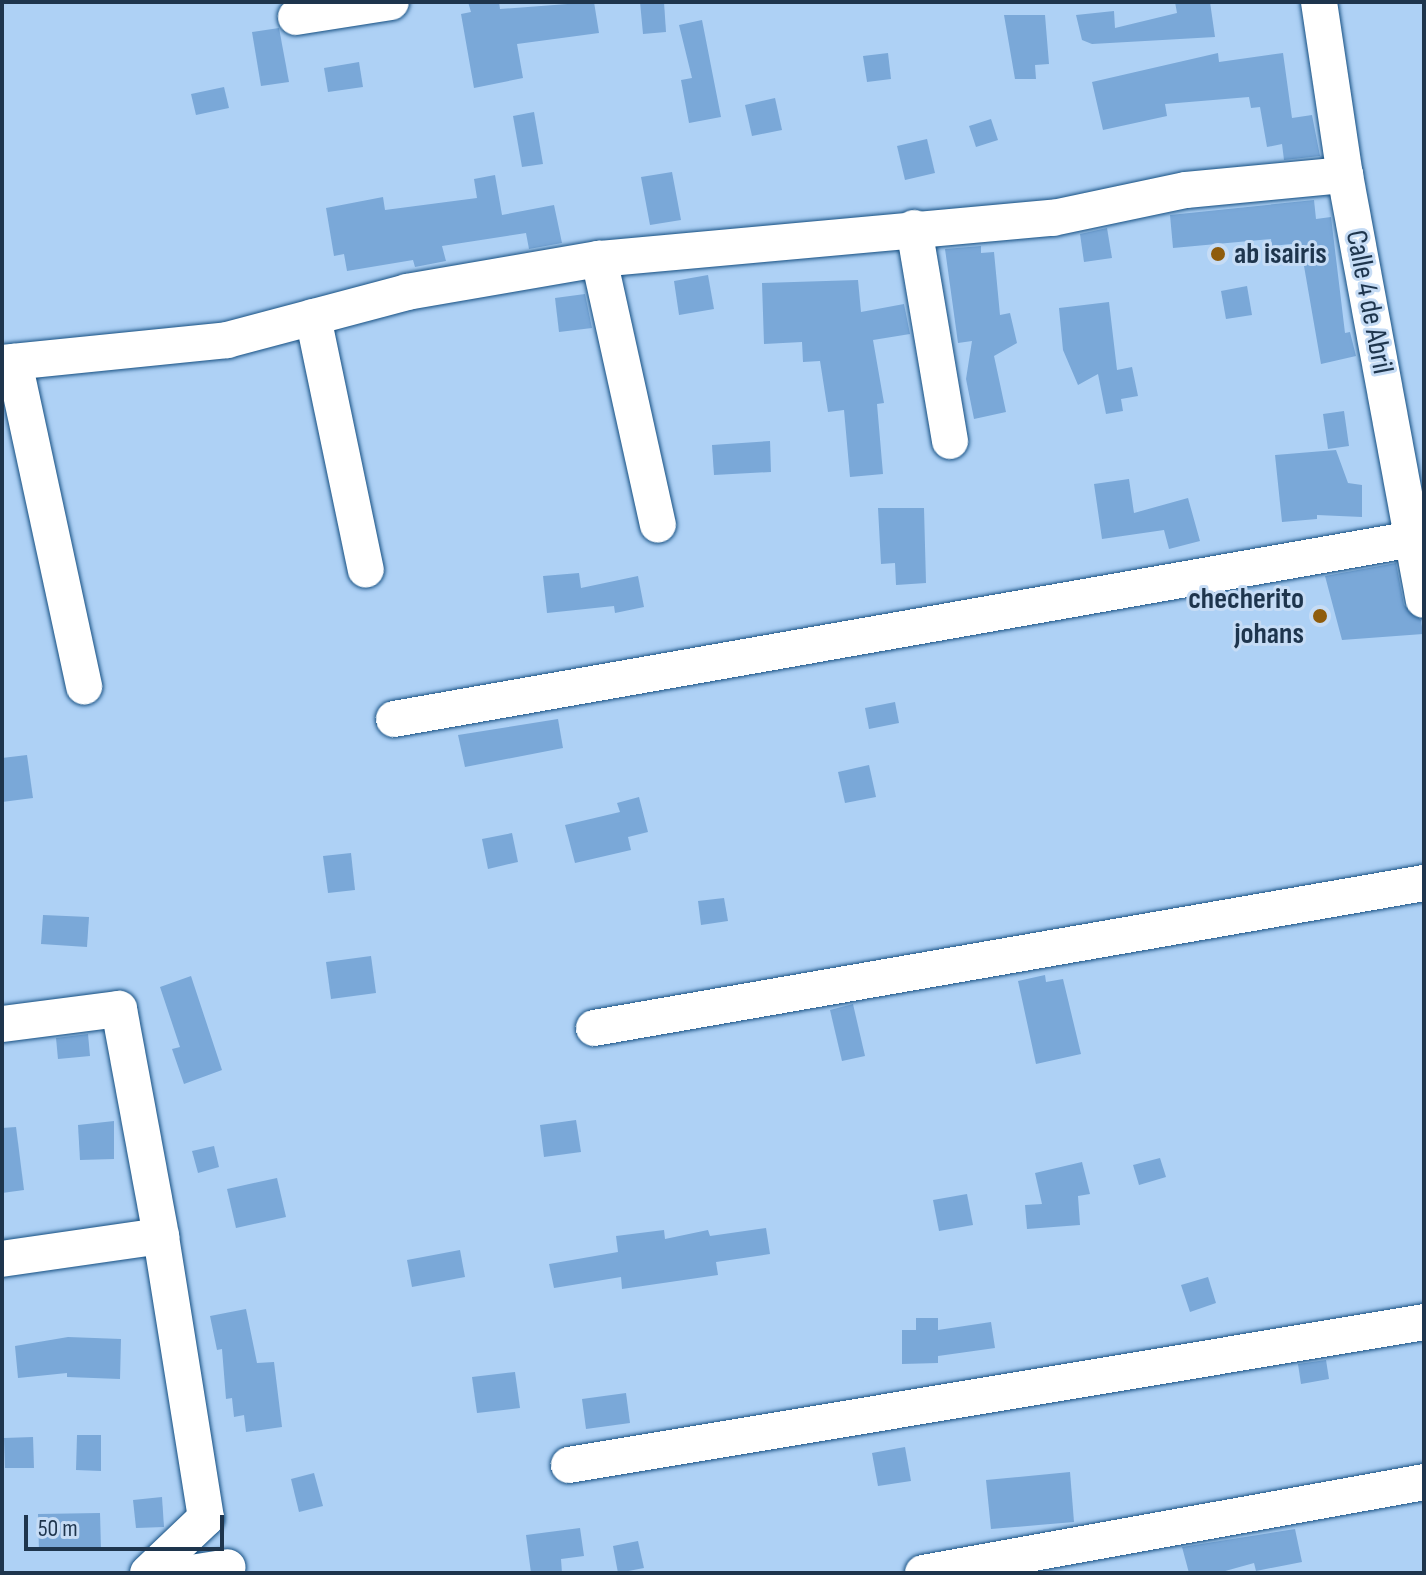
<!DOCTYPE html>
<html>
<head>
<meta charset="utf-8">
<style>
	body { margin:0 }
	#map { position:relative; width:1426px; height:1575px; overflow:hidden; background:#aed1f5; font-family:"Sofia Sans Condensed",sans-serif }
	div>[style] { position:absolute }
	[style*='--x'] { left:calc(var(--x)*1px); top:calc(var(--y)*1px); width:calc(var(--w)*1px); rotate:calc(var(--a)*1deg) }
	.building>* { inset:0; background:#7aa8d8 }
	.roads { filter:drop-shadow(0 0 2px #154f82) drop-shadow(0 0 2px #154f82) }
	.minor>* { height:36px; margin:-18px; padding:0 18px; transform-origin:18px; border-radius:18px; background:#fff }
	.dots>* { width:22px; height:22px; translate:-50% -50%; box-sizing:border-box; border:4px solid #c6dcf5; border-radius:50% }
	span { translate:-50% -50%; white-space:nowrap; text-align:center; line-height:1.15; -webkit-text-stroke:6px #c6dcf5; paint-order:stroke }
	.poi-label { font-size:30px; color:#1e354d; font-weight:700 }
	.left { translate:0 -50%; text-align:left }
	.right { translate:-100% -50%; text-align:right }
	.street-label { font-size:30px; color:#1e354d }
	.frame { position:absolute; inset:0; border:4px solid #1e354d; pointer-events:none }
	.scale { position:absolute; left:24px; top:1515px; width:200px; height:36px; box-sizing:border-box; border:4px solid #1e354d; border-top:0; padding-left:10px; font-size:24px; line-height:28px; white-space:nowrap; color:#1e354d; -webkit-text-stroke:6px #c6dcf5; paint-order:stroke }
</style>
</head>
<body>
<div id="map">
	<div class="building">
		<div style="clip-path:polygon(468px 2px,499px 2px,500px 9px,594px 2px,599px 33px,517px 44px,523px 78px,474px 88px,461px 14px,471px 12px)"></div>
		<div style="clip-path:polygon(640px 2px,664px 2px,666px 32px,643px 34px)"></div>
		<div style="clip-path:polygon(1175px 2px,1210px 2px,1215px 37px,1092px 44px,1082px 40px,1076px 15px,1114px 11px,1115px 28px,1177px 13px)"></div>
		<div style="clip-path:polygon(1004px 15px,1045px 15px,1049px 64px,1035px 65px,1036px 79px,1015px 79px)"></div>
		<div style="clip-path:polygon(702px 20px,721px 117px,689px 123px,681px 80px,692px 78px,679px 25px)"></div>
		<div style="clip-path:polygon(279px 28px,289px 82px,261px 86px,252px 32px)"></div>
		<div style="clip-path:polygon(888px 53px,891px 79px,867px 82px,863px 56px)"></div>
		<div style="clip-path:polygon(1218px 53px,1219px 62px,1283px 53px,1292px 118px,1312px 115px,1320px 156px,1284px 160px,1282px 144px,1267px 147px,1260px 107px,1251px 108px,1249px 97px,1165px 104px,1167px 116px,1103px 130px,1092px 82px)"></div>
		<div style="clip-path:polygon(359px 62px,363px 87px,328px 92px,324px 68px)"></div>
		<div style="clip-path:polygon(224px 87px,229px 108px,196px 115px,191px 94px)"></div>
		<div style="clip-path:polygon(775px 98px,782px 130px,752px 136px,745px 105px)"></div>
		<div style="clip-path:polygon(534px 112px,543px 164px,522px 167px,513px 116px)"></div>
		<div style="clip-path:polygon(991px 119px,998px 140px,976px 147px,969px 126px)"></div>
		<div style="clip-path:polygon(927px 139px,935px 173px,905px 180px,897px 146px)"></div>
		<div style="clip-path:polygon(672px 172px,681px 220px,650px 225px,641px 177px)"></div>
		<div style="clip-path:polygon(495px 175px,502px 215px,554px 205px,562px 243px,529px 249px,526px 233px,442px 246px,446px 261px,415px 267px,413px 260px,347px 271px,344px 254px,334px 256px,326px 208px,383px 197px,385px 210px,477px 198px,474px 179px)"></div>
		<div style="clip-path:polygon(1314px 200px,1316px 219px,1331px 217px,1345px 333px,1350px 332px,1356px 356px,1321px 364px,1300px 243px,1272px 246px,1271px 239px,1173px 248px,1170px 215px)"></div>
		<div style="clip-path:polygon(1107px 228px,1112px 258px,1084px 262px,1080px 234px)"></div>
		<div style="clip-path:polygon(981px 246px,981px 253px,994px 252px,1000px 315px,1010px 313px,1017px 343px,994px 356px,1006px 412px,974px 419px,966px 379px,972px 341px,958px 343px,945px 249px)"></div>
		<div style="clip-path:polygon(708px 275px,714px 309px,679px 315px,674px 281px)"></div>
		<div style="clip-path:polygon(858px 280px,861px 312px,904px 304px,910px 334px,873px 340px,884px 403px,877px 404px,883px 474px,850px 477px,844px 410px,828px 412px,820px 361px,803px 362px,802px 342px,764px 344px,762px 283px)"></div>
		<div style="clip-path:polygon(1247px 286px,1252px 315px,1226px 319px,1221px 291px)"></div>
		<div style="clip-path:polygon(585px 294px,592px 328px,559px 332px,555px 298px)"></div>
		<div style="clip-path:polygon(1109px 302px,1117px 370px,1132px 367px,1138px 396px,1121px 399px,1123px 411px,1106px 414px,1098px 374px,1078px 385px,1063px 350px,1059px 308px)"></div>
		<div style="clip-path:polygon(1344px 411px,1349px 446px,1328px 449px,1323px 414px)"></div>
		<div style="clip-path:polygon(770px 441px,771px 472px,714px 475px,712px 445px)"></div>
		<div style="clip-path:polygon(1336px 450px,1348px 483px,1362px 485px,1362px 517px,1317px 515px,1317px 519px,1282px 522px,1275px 455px)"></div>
		<div style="clip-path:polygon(1129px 479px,1134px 513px,1188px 498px,1200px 541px,1169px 549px,1164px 530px,1102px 539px,1094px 484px)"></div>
		<div style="clip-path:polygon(878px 508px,924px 508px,926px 583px,896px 585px,895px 563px,881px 564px)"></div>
		<div style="clip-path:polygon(1396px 563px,1404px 605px,1421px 620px,1423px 634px,1342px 640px,1325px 576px)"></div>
		<div style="clip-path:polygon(579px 573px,581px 588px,638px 576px,644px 607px,615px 613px,614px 606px,547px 613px,543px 576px)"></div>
		<div style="clip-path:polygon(895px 702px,899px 723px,869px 729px,865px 708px)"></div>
		<div style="clip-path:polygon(558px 719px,563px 748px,465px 767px,458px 735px)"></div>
		<div style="clip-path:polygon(27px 755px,33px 798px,2px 802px,2px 758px)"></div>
		<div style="clip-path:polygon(869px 765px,876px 797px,845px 803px,838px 772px)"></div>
		<div style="clip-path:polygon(639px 797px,648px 832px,628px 837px,631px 850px,575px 863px,565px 825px,620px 812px,617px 803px)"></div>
		<div style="clip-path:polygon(512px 833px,518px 862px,488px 869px,482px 839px)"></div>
		<div style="clip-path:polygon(351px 853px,355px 890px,328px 893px,323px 856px)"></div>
		<div style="clip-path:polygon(724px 898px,728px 921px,701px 925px,698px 901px)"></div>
		<div style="clip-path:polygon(43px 915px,89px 917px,87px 947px,41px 944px)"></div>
		<div style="clip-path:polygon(371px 956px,376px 993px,331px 999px,326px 962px)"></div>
		<div style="clip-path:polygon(1045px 975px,1046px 982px,1063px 979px,1081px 1054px,1036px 1064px,1018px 981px)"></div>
		<div style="clip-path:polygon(191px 976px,222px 1070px,184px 1084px,172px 1049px,180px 1047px,160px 987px)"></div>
		<div style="clip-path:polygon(853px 1004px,865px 1056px,842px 1061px,830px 1010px)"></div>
		<div style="clip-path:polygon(88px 1034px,90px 1056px,58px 1059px,56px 1038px)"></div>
		<div style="clip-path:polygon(576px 1120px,581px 1152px,544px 1157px,540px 1125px)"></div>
		<div style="clip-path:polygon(114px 1121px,114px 1159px,80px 1160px,78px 1125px)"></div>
		<div style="clip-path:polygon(16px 1127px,24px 1190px,2px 1193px,2px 1128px)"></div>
		<div style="clip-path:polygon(214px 1146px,219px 1167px,198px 1173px,192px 1151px)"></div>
		<div style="clip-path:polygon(1160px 1158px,1166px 1177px,1139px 1185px,1133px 1165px)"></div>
		<div style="clip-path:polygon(1082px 1162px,1090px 1194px,1078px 1196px,1080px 1225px,1027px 1229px,1025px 1205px,1042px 1204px,1035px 1173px)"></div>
		<div style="clip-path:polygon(277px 1178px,286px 1217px,236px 1228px,227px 1189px)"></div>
		<div style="clip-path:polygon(967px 1194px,973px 1225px,939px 1231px,933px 1200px)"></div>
		<div style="clip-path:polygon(766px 1228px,770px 1254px,716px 1262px,718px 1275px,622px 1289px,621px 1277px,554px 1288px,549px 1264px,618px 1252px,616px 1236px,664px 1230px,665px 1239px,708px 1230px,710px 1236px)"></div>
		<div style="clip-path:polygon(460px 1250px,465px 1277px,412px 1287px,407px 1260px)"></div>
		<div style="clip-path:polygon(1208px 1277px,1216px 1303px,1190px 1312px,1181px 1285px)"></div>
		<div style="clip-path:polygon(246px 1309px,257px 1363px,274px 1362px,282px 1427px,246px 1432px,244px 1415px,234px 1417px,232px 1398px,226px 1399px,222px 1349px,217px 1350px,210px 1316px)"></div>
		<div style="clip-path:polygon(916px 1318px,938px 1318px,938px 1330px,991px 1322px,995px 1348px,938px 1356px,938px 1363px,902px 1364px,902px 1330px,916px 1330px)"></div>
		<div style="clip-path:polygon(68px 1337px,121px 1339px,120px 1379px,67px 1377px,67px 1373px,18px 1378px,15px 1346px)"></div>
		<div style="clip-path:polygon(1326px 1360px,1329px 1379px,1301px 1384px,1298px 1364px)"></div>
		<div style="clip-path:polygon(515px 1372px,520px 1408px,477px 1413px,472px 1377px)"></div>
		<div style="clip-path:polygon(626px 1393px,630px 1423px,586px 1429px,582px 1399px)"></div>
		<div style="clip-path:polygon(77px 1435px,101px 1435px,101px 1471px,76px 1470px)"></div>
		<div style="clip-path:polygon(33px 1437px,34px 1468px,5px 1468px,4px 1438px)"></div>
		<div style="clip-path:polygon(905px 1447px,911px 1481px,878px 1486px,872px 1453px)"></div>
		<div style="clip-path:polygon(1070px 1472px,1074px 1522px,991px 1529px,986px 1480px)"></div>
		<div style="clip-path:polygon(314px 1473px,323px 1506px,299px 1512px,291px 1479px)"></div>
		<div style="clip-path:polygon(162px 1497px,164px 1527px,136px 1528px,133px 1500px)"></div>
		<div style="clip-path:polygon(100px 1513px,101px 1549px,39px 1551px,38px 1514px)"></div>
		<div style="clip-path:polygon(580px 1528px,584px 1556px,561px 1559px,562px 1573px,531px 1573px,526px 1535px)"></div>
		<div style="clip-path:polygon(1295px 1529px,1302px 1562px,1256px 1571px,1254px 1563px,1218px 1573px,1189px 1573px,1182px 1547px)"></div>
		<div style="clip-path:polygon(638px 1541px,644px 1568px,618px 1573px,613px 1546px)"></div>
	</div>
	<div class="roads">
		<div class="minor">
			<div style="--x:1319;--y:2;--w:175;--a:81.5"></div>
			<div style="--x:1345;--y:175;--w:432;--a:79.5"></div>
			<div style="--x:296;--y:17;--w:96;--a:-9"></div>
			<div style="--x:914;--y:228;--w:216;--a:80.4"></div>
			<div style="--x:599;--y:259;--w:272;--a:77.5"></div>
			<div style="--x:313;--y:317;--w:258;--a:78.2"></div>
			<div style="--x:14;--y:362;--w:332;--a:77.8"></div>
			<div style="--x:2;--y:363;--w:226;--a:-5.8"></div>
			<div style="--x:227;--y:340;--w:186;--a:-14.9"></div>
			<div style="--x:407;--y:292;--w:195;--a:-9.8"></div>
			<div style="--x:599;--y:259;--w:456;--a:-5.2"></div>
			<div style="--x:1053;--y:218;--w:136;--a:-11.9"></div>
			<div style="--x:1186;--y:190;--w:160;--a:-5.4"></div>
			<div style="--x:394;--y:719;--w:1035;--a:-10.02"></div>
			<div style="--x:2;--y:1024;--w:118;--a:-7.3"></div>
			<div style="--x:119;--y:1009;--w:231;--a:79.5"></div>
			<div style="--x:161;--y:1236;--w:161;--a:171.8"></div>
			<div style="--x:594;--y:1028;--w:843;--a:-9.91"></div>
			<div style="--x:569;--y:1465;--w:867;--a:-9.49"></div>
			<div style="--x:148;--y:1573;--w:80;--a:-43.5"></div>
			<div style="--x:206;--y:1518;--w:286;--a:-99.1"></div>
			<div style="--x:191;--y:1573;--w:37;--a:-9"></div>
			<div style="--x:923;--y:1573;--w:509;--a:-10.29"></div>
		</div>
	</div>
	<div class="dots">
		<div style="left:1218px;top:254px;background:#8f5c0c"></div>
		<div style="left:1320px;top:616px;background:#8f5c0c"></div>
	</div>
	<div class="poi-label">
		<span class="left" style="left:1234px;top:254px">ab isairis</span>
		<span class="right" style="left:1304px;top:616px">checherito<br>johans</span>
	</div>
	<div class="street-label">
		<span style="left:1369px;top:302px;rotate:79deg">Calle 4 de Abril</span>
	</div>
	<div class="frame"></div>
	<div class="scale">50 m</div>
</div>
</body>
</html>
